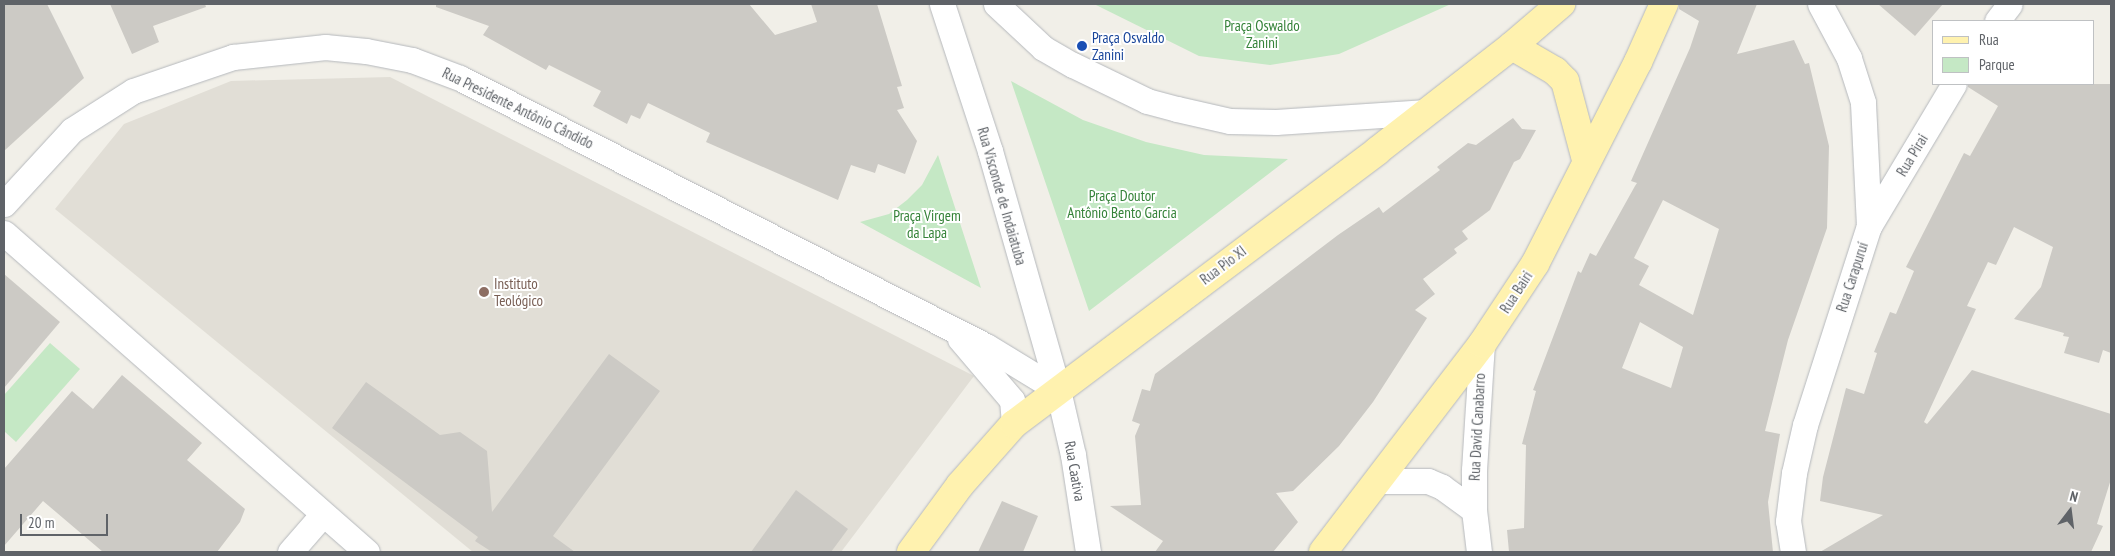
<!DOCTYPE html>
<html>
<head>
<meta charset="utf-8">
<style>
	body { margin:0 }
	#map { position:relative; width:2115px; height:556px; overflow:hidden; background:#f1efe8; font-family:"PT Sans Narrow",sans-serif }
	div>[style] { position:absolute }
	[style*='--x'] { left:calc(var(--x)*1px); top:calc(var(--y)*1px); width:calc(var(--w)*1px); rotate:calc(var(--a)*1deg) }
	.education>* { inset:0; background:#e1ded6 }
	.green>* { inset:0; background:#c5e8c5 }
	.building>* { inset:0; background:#cccac5 }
	.roads { filter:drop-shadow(0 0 1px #b5b8bc) drop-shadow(0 0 1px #b5b8bc) }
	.street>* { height:25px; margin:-12.5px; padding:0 12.5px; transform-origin:12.5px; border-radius:12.5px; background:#fff }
	.primary>* { height:28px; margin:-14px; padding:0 14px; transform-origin:14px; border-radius:14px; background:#fff2af }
	.dots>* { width:14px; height:14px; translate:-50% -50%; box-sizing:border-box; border:2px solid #fff; border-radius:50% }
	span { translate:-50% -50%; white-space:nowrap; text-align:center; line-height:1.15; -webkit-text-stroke:4px #fff; paint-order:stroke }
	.park-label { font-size:15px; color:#348238 }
	.transit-label { font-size:15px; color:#164399 }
	.left { translate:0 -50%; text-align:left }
	.street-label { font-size:15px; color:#5f6368 }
	.education-label { font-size:15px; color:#785e54 }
	.frame { position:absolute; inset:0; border:5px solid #5f6368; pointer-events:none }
	.legend { position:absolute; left:1932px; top:20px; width:162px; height:65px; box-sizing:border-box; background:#fff; border:1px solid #bfc1c3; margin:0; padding:6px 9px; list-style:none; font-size:15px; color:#5f6368 }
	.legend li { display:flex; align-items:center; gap:10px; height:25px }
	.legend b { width:25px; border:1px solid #bfc1c3 }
	.north { position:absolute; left:2045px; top:486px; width:50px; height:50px; -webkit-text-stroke:4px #fff; paint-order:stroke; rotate:15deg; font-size:14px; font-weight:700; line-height:20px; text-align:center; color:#5f6368 }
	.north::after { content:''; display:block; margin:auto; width:18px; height:22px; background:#5f6368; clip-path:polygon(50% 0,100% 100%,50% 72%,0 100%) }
	.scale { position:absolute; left:20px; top:514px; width:88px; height:22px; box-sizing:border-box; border:2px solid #5f6368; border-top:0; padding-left:6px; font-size:15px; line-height:18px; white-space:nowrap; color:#5f6368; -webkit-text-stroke:4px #fff; paint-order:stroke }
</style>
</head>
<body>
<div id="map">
	<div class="education">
		<div style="clip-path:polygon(390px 77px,974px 376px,841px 552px,473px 552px,55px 209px,124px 124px,231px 81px)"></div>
	</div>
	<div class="green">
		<div style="clip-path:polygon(1094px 4px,1451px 4px,1339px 54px,1270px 65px,1199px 56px)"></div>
		<div style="clip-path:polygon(1011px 81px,1083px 120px,1146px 142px,1204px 155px,1288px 159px,1089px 311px)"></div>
		<div style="clip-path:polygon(938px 155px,981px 288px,860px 222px,889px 214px,907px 200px,922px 185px)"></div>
		<div style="clip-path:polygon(50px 343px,80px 369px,16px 442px,4px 431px,4px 395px)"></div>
	</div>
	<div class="building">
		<div style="clip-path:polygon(4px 4px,47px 4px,84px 78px,4px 151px)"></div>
		<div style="clip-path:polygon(110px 4px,205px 4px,206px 7px,153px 26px,159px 42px,132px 54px)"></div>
		<div style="clip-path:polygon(436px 4px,749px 4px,775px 35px,817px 22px,811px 4px,877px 4px,902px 86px,897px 87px,904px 108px,897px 110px,917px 141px,905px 174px,878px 164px,875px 173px,851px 165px,838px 200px,706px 142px,710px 133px,648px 103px,640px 119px,631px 115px,627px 124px,593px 106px,601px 91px,549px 65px,546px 70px,483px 35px,489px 26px,436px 7px)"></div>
		<div style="clip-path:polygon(evenodd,1679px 4px,1757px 4px,1737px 54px,1794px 40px,1805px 64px,1809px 63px,1829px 146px,1827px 228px,1788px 340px,1765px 431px,1780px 434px,1768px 502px,1773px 552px,1509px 552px,1507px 530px,1524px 528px,1526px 445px,1522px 444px,1536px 391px,1533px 390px,1578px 271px,1581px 273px,1590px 253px,1596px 256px,1635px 186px,1637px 183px,1631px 181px,1690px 48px,1699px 21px,1679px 9px,1679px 4px,1663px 200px,1719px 229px,1693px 315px,1639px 285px,1649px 266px,1634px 258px,1663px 200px,1679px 4px,1640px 322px,1683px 347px,1671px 388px,1622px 368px,1640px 322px)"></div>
		<div style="clip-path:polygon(1878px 4px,1943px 4px,1915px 36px)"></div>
		<div style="clip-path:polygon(1968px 84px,2111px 84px,2111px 353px,2103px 350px,2099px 363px,2064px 353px,2069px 337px,2063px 336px,2064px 333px,2014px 319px,2041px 287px,2053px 247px,2014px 227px,1996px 265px,1988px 262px,1967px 306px,1976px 309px,1924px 422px,1927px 424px,1972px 370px,2111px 414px,2111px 479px,2097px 524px,2103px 526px,2091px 552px,1820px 552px,1883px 515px,1820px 501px,1823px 477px,1846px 388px,1864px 394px,1877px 353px,1874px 352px,1890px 312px,1896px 314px,1914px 271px,1906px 267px,1964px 153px,1970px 156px,1998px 106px,1968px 87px)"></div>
		<div style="clip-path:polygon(1513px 118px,1522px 129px,1536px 130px,1520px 159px,1514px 162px,1490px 210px,1462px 231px,1468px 239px,1454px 249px,1457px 253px,1423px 279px,1435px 294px,1415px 310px,1427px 318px,1373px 402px,1339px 446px,1293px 491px,1276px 493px,1298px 522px,1273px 552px,1155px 552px,1163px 541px,1110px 506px,1141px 505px,1135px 436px,1140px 424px,1132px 421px,1142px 389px,1150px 391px,1155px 374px,1338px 235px,1379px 207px,1383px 213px,1440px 170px,1437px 167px,1468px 143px,1476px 145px)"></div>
		<div style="clip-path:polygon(4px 274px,60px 322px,4px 388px)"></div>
		<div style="clip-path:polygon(609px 354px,660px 391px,553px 536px,575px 552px,492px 552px,475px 541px,478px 537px,332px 428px,366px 382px,440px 435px,460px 432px,487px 451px,492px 512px)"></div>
		<div style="clip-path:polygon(122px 375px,202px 443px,187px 460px,245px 509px,240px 522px,217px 552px,103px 552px,43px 501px,4px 546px,4px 469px,72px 391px,93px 409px)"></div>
		<div style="clip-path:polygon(796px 490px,848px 529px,831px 552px,751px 552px)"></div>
		<div style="clip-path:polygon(1002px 501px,1038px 516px,1023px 552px,978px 552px)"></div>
	</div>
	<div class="roads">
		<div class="street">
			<div style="--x:942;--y:4;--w:155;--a:71.9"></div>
			<div style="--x:990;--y:151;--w:248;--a:74.1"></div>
			<div style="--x:1058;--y:390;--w:67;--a:77"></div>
			<div style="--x:1073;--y:455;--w:98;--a:81.2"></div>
			<div style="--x:996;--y:4;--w:64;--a:43.1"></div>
			<div style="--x:1043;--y:48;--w:34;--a:30"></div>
			<div style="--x:1073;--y:65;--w:82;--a:25.9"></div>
			<div style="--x:1147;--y:101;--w:31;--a:15"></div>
			<div style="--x:1177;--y:109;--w:54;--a:12.8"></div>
			<div style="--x:1230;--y:121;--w:46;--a:1.2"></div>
			<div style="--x:1276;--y:122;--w:151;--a:-3.8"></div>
			<div style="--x:1997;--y:21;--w:21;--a:-53"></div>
			<div style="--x:4;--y:204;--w:100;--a:-47.4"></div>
			<div style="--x:72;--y:130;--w:72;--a:-32.6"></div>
			<div style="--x:133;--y:91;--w:106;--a:-18.8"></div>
			<div style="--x:233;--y:57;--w:93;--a:-6.2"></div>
			<div style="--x:325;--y:47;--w:41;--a:5.6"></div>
			<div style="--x:366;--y:51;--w:47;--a:11.1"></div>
			<div style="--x:412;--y:60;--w:51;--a:20.6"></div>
			<div style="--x:460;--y:78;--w:590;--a:27"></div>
			<div style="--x:986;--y:346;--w:84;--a:31.4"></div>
			<div style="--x:1869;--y:226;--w:165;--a:-59.1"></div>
			<div style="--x:4;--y:233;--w:483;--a:41.3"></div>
			<div style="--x:960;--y:339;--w:80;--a:49.6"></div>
			<div style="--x:1012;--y:400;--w:24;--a:85"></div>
			<div style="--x:1380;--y:481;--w:48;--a:0"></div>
			<div style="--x:1428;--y:481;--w:15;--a:23"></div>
			<div style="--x:1442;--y:487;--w:39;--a:36"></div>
			<div style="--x:290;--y:552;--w:50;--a:-49"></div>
			<div style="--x:1479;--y:552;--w:42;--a:-96.8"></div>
			<div style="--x:1474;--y:510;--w:40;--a:-90"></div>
			<div style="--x:1474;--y:470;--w:126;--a:-86.4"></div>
			<div style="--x:1793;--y:552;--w:31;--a:-99"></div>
			<div style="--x:1788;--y:521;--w:48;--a:-82.9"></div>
			<div style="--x:1794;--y:473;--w:49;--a:-77.1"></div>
			<div style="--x:1805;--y:425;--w:209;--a:-72.2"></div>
			<div style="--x:1869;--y:226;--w:124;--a:-92.8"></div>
			<div style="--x:1863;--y:102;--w:46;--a:-107.7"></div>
			<div style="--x:1849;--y:58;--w:61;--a:-118.2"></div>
		</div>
		<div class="primary">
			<div style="--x:1512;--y:46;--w:50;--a:30.2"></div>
			<div style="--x:1555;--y:71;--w:14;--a:45"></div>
			<div style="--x:1565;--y:81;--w:82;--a:75.1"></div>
			<div style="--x:911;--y:552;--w:83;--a:-53.8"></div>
			<div style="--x:960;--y:485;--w:81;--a:-48.5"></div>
			<div style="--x:1014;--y:424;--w:454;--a:-36.9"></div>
			<div style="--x:1377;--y:151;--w:171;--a:-37.9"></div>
			<div style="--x:1512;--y:46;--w:65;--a:-40.6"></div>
			<div style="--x:1323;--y:552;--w:262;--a:-52.6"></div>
			<div style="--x:1482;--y:344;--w:96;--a:-56.5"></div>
			<div style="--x:1535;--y:264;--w:227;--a:-63"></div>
			<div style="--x:1638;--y:62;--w:64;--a:-65.9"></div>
		</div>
	</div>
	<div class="dots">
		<div style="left:1082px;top:46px;background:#1a4fb4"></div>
		<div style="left:484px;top:292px;background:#8d6e63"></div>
	</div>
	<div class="park-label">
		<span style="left:1262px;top:34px">Praça Oswaldo<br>Zanini</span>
		<span style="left:1122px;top:204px">Praça Doutor<br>Antônio Bento Garcia</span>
		<span style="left:927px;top:224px">Praça Virgem<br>da Lapa</span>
	</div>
	<div class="transit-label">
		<span class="left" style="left:1092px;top:46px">Praça Osvaldo<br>Zanini</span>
	</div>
	<div class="street-label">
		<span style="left:518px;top:108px;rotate:26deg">Rua Presidente Antônio Cândido</span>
		<span style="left:1912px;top:155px;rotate:-59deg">Rua Pirai</span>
		<span style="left:1002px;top:196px;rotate:74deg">Rua Visconde de Indaiatuba</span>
		<span style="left:1223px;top:265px;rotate:-37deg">Rua Pio XI</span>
		<span style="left:1852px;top:277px;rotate:-72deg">Rua Carapuruí</span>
		<span style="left:1516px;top:292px;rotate:-57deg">Rua Bairi</span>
		<span style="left:1477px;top:427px;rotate:-87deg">Rua David Canabarro</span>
		<span style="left:1075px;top:471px;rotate:80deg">Rua Caativa</span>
	</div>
	<div class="education-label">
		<span class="left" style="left:494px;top:292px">Instituto<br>Teológico</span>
	</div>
	<div class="frame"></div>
	<ul class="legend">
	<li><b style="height:6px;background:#fff2af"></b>Rua</li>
	<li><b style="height:14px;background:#c5e8c5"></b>Parque</li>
	</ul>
	<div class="north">N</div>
	<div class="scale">20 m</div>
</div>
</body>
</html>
